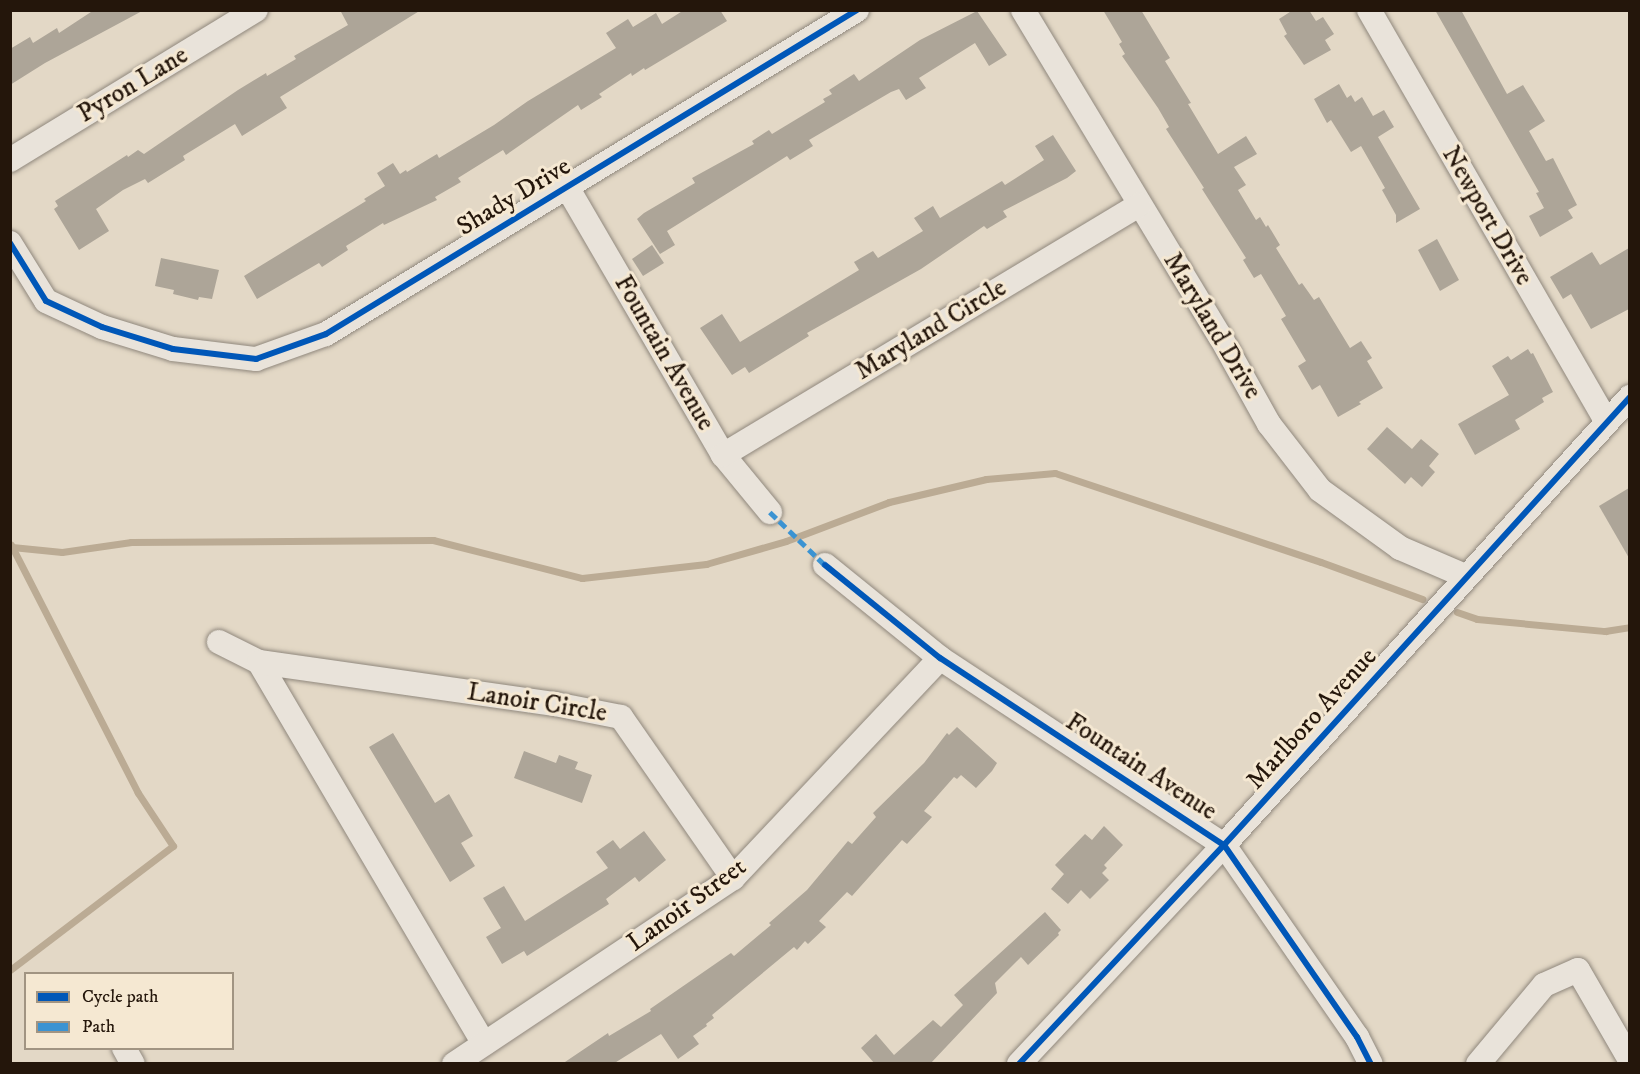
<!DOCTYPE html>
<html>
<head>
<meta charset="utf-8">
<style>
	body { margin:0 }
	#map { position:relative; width:1640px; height:1074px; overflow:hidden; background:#e3d8c6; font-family:"IM FELL DW Pica",serif }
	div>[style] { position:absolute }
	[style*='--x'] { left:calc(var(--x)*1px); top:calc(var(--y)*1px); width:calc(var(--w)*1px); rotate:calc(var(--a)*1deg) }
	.stream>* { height:7px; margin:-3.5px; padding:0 3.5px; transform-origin:3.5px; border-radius:3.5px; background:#bbab94 }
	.building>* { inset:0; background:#ada598 }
	.roads { filter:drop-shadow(0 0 2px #90887d) drop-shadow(0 0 2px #90887d) }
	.street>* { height:24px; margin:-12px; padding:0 12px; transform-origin:12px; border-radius:12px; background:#e9e3da }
	.quiet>* { height:4.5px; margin-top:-2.25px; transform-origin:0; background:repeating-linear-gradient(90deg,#3b93d2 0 9px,transparent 0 13.5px) }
	.cycleway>* { height:6px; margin:-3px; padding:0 3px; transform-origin:3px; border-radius:3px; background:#0057b8 }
	span { translate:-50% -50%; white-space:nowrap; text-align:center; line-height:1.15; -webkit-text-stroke:6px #f5e8d2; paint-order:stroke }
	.street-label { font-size:26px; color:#24160b }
	.frame { position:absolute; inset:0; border:12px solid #24160b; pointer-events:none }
	.legend { position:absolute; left:24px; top:972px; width:210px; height:78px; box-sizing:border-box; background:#f5e8d2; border:2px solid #a19482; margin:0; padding:8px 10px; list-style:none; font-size:18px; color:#24160b }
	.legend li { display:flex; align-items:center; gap:12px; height:30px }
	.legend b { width:30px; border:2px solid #a19482 }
</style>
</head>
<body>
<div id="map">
	<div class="stream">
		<div style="--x:12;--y:547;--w:50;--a:5.7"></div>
		<div style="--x:62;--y:552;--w:70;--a:-8.2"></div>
		<div style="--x:131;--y:542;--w:302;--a:-0.4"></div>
		<div style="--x:433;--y:540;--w:154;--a:14.3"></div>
		<div style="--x:582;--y:578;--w:125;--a:-6.4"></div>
		<div style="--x:706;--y:564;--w:83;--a:-16"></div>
		<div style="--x:786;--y:541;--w:110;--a:-20.7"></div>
		<div style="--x:889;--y:502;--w:100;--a:-13.3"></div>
		<div style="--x:986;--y:479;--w:69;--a:-5"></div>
		<div style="--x:1055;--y:473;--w:280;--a:18.5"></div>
		<div style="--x:1321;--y:562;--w:108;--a:20.1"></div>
		<div style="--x:1457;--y:612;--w:21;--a:19"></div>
		<div style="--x:1477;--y:619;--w:129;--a:5.4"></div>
		<div style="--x:1605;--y:631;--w:25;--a:-9"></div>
		<div style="--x:10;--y:970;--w:205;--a:-37.3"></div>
		<div style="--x:173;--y:846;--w:64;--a:-123.4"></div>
		<div style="--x:138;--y:793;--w:279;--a:-117.1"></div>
	</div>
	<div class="building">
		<div style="clip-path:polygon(94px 10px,144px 10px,45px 63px,10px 85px,10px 49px,30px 37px,33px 43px,57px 28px,59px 33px)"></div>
		<div style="clip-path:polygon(340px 10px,421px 10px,280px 97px,287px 108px,242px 136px,235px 124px,183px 156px,185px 160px,148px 183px,145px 179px,123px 190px,96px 209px,109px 231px,79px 250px,54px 209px,58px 206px,55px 201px,127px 155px,128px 157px,138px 150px,144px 154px,238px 90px,266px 73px,267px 76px,296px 59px,294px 56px,348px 25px)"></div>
		<div style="clip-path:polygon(684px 10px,720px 10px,727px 21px,645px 70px,644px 68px,632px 76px,631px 73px,599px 94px,602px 97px,581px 110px,578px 105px,506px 155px,503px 150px,458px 178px,461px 182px,435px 197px,437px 200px,384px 225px,383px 223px,346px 246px,348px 250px,322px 267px,319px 263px,257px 299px,244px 276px,366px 201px,364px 199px,385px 186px,377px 173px,393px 163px,400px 174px,406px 170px,407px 172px,437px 154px,439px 158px,494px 125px,528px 101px,616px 48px,606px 33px,628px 19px,633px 27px,656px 13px,662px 24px)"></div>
		<div style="clip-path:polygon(1103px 10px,1141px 10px,1170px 58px,1165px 61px,1191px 103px,1188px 104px,1218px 154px,1246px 136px,1257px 154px,1234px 167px,1246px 185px,1238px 190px,1256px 220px,1260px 217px,1266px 227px,1268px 225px,1280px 245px,1276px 248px,1299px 285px,1302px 283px,1314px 300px,1319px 297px,1350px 348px,1361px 341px,1372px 358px,1367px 361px,1383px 388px,1359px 402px,1361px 404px,1338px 417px,1320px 385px,1312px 390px,1298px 366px,1306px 361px,1281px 319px,1286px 316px,1261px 274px,1254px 278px,1243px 260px,1246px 258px,1202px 189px,1204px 188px,1166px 129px,1169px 127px,1158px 108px,1122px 56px,1125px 54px,1119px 44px,1122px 42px)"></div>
		<div style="clip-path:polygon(1293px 10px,1309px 10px,1316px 21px,1323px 17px,1334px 34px,1325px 40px,1331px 50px,1304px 65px,1284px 36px,1287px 34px,1279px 19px)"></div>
		<div style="clip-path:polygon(1435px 10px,1461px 10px,1507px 94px,1523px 85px,1545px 121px,1529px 131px,1546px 161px,1553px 158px,1577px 205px,1568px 210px,1573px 218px,1540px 237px,1529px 216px,1544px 208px,1536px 193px,1539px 192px)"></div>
		<div style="clip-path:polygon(977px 11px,1007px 55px,989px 66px,975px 43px,919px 78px,926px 88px,906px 100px,899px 89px,891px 92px,809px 140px,813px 146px,790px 160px,787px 156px,667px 231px,675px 245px,660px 254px,637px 219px,644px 213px,695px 183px,692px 178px,754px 144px,752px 141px,769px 130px,772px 134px,825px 102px,823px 99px,832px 94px,829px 90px,854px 74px,859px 81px,920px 40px)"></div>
		<div style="clip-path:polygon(1339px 84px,1347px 98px,1351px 95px,1355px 102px,1362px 97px,1373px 116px,1384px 110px,1394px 127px,1378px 137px,1420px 209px,1396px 223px,1396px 215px,1382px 190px,1385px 188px,1361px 146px,1351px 152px,1331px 120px,1327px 123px,1314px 99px)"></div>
		<div style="clip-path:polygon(1053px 135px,1076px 171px,1067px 178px,1003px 211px,1007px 217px,987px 229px,984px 226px,921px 269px,807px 333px,809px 336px,749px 373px,745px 367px,732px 375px,700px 328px,722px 314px,740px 342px,859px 270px,854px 262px,873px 251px,878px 258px,923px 231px,914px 218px,933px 206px,940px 218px,1002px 181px,1005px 185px,1044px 160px,1035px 146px)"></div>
		<div style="clip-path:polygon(1437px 239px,1459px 280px,1440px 291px,1418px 250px)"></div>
		<div style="clip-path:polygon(652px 245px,664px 263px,643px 276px,632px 259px)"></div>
		<div style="clip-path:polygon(1629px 248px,1629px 309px,1591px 329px,1571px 294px,1563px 299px,1550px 277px,1592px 252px,1600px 265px)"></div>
		<div style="clip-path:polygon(161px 258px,219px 270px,212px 299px,199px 297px,198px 300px,173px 294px,174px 290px,155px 286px)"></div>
		<div style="clip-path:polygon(1528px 349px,1531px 354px,1533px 353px,1553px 392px,1542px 398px,1544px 402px,1515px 420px,1520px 429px,1475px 455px,1458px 424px,1509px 395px,1492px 366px,1508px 356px,1511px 360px)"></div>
		<div style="clip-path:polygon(1387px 427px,1412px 449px,1421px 439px,1439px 454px,1429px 466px,1435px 472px,1422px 487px,1411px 477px,1405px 484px,1367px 449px)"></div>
		<div style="clip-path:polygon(1629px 488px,1629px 558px,1599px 506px)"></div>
		<div style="clip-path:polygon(957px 727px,997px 763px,992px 771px,976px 788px,961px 775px,957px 779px,954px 777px,924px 811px,932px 817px,907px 844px,902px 840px,852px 896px,847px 892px,819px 921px,826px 927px,808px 944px,805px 941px,797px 950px,794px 947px,712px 1015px,714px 1018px,706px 1024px,707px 1026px,693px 1036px,699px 1044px,678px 1059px,661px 1034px,613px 1064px,562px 1064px,608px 1033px,609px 1036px,651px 1011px,650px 1009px,731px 953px,734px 956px,771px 925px,769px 923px,807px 890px,848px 841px,852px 844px,876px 817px,873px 813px,924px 763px,947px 733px,949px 735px)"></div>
		<div style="clip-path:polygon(393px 733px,435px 803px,449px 794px,473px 836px,461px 843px,475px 866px,450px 882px,369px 747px)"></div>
		<div style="clip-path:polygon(524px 751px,556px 763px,559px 755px,578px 762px,575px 769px,592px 775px,582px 803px,514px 778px)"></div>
		<div style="clip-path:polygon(1104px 826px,1123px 845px,1104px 865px,1107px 868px,1102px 873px,1109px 880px,1090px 899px,1081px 890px,1068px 904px,1051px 889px,1064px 874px,1055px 865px,1085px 834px,1092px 840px)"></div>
		<div style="clip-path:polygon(644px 831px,666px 860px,639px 882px,635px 877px,606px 899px,609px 904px,527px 956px,524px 951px,502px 964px,486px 937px,501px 928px,483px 898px,504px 886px,525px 921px,608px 868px,596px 852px,613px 840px,620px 849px)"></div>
		<div style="clip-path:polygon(1045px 912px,1061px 930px,1058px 933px,1059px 935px,1028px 965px,1021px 957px,995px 983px,997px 993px,930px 1064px,875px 1064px,861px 1048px,876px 1034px,894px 1055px,933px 1020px,941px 1027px,963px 1005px,954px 995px)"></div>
	</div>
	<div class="roads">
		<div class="street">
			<div style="--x:1023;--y:10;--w:381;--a:58.9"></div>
			<div style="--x:1220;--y:336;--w:101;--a:60.9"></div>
			<div style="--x:1269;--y:424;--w:83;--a:52.3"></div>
			<div style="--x:1320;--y:490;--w:99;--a:35.9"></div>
			<div style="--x:1400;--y:548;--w:71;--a:23.3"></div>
			<div style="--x:1369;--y:10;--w:474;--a:60"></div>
			<div style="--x:10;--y:160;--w:288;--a:-31.4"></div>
			<div style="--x:567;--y:187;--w:310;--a:59.8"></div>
			<div style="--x:723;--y:455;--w:74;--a:50.5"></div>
			<div style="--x:10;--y:243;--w:68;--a:58.2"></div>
			<div style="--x:46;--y:301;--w:62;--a:24.9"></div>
			<div style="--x:102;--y:327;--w:74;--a:17.2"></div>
			<div style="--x:173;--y:349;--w:84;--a:6.9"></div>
			<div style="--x:256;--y:359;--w:74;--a:-19.7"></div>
			<div style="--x:326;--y:334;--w:622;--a:-31.39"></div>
			<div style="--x:723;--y:455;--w:485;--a:-31"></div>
			<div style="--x:825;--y:565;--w:148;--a:39"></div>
			<div style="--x:940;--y:658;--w:340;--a:33.4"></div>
			<div style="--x:1224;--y:845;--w:234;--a:55.3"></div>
			<div style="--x:1357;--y:1037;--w:30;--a:63"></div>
			<div style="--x:219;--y:642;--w:45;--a:26.6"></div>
			<div style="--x:259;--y:662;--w:443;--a:59.5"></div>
			<div style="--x:259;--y:662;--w:299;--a:8.1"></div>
			<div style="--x:555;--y:704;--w:67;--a:11.1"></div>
			<div style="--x:621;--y:717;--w:196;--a:55.2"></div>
			<div style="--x:124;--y:1048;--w:18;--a:61"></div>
			<div style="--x:454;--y:1064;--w:335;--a:-33.7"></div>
			<div style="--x:733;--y:878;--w:302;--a:-46.7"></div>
			<div style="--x:1019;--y:1064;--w:300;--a:-46.9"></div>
			<div style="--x:1224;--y:845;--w:605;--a:-47.82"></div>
			<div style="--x:1478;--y:1064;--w:103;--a:-50.1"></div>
			<div style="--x:1544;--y:985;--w:37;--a:-24"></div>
			<div style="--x:1578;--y:970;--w:104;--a:60"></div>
		</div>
	</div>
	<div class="quiet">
		<div style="--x:770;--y:512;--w:76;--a:43.9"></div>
	</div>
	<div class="cycleway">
		<div style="--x:10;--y:243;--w:68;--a:58.2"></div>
		<div style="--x:46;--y:301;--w:62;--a:24.9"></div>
		<div style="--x:102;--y:327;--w:74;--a:17.2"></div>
		<div style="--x:173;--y:349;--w:84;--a:6.9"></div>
		<div style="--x:256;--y:359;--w:74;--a:-19.7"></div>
		<div style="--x:326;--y:334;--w:622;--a:-31.39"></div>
		<div style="--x:825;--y:565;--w:148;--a:39"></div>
		<div style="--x:940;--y:658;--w:340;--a:33.4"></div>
		<div style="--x:1224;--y:845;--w:234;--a:55.3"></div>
		<div style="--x:1357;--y:1037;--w:30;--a:63"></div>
		<div style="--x:1019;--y:1064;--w:300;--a:-46.9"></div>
		<div style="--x:1224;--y:845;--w:605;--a:-47.82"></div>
	</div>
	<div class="street-label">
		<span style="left:133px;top:85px;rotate:-31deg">Pyron Lane</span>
		<span style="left:514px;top:197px;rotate:-31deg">Shady Drive</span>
		<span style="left:1487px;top:216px;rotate:60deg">Newport Drive</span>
		<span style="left:1212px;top:326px;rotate:59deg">Maryland Drive</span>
		<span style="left:931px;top:330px;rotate:-31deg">Maryland Circle</span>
		<span style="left:664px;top:353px;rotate:60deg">Fountain Avenue</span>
		<span style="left:537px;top:703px;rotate:9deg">Lanoir Circle</span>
		<span style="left:1312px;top:719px;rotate:-48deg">Marlboro Avenue</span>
		<span style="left:1141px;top:767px;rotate:33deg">Fountain Avenue</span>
		<span style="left:687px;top:905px;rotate:-36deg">Lanoir Street</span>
	</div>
	<div class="frame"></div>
	<ul class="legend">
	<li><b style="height:8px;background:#0057b8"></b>Cycle path</li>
	<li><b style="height:8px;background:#3b93d2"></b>Path</li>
	</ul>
</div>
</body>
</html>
